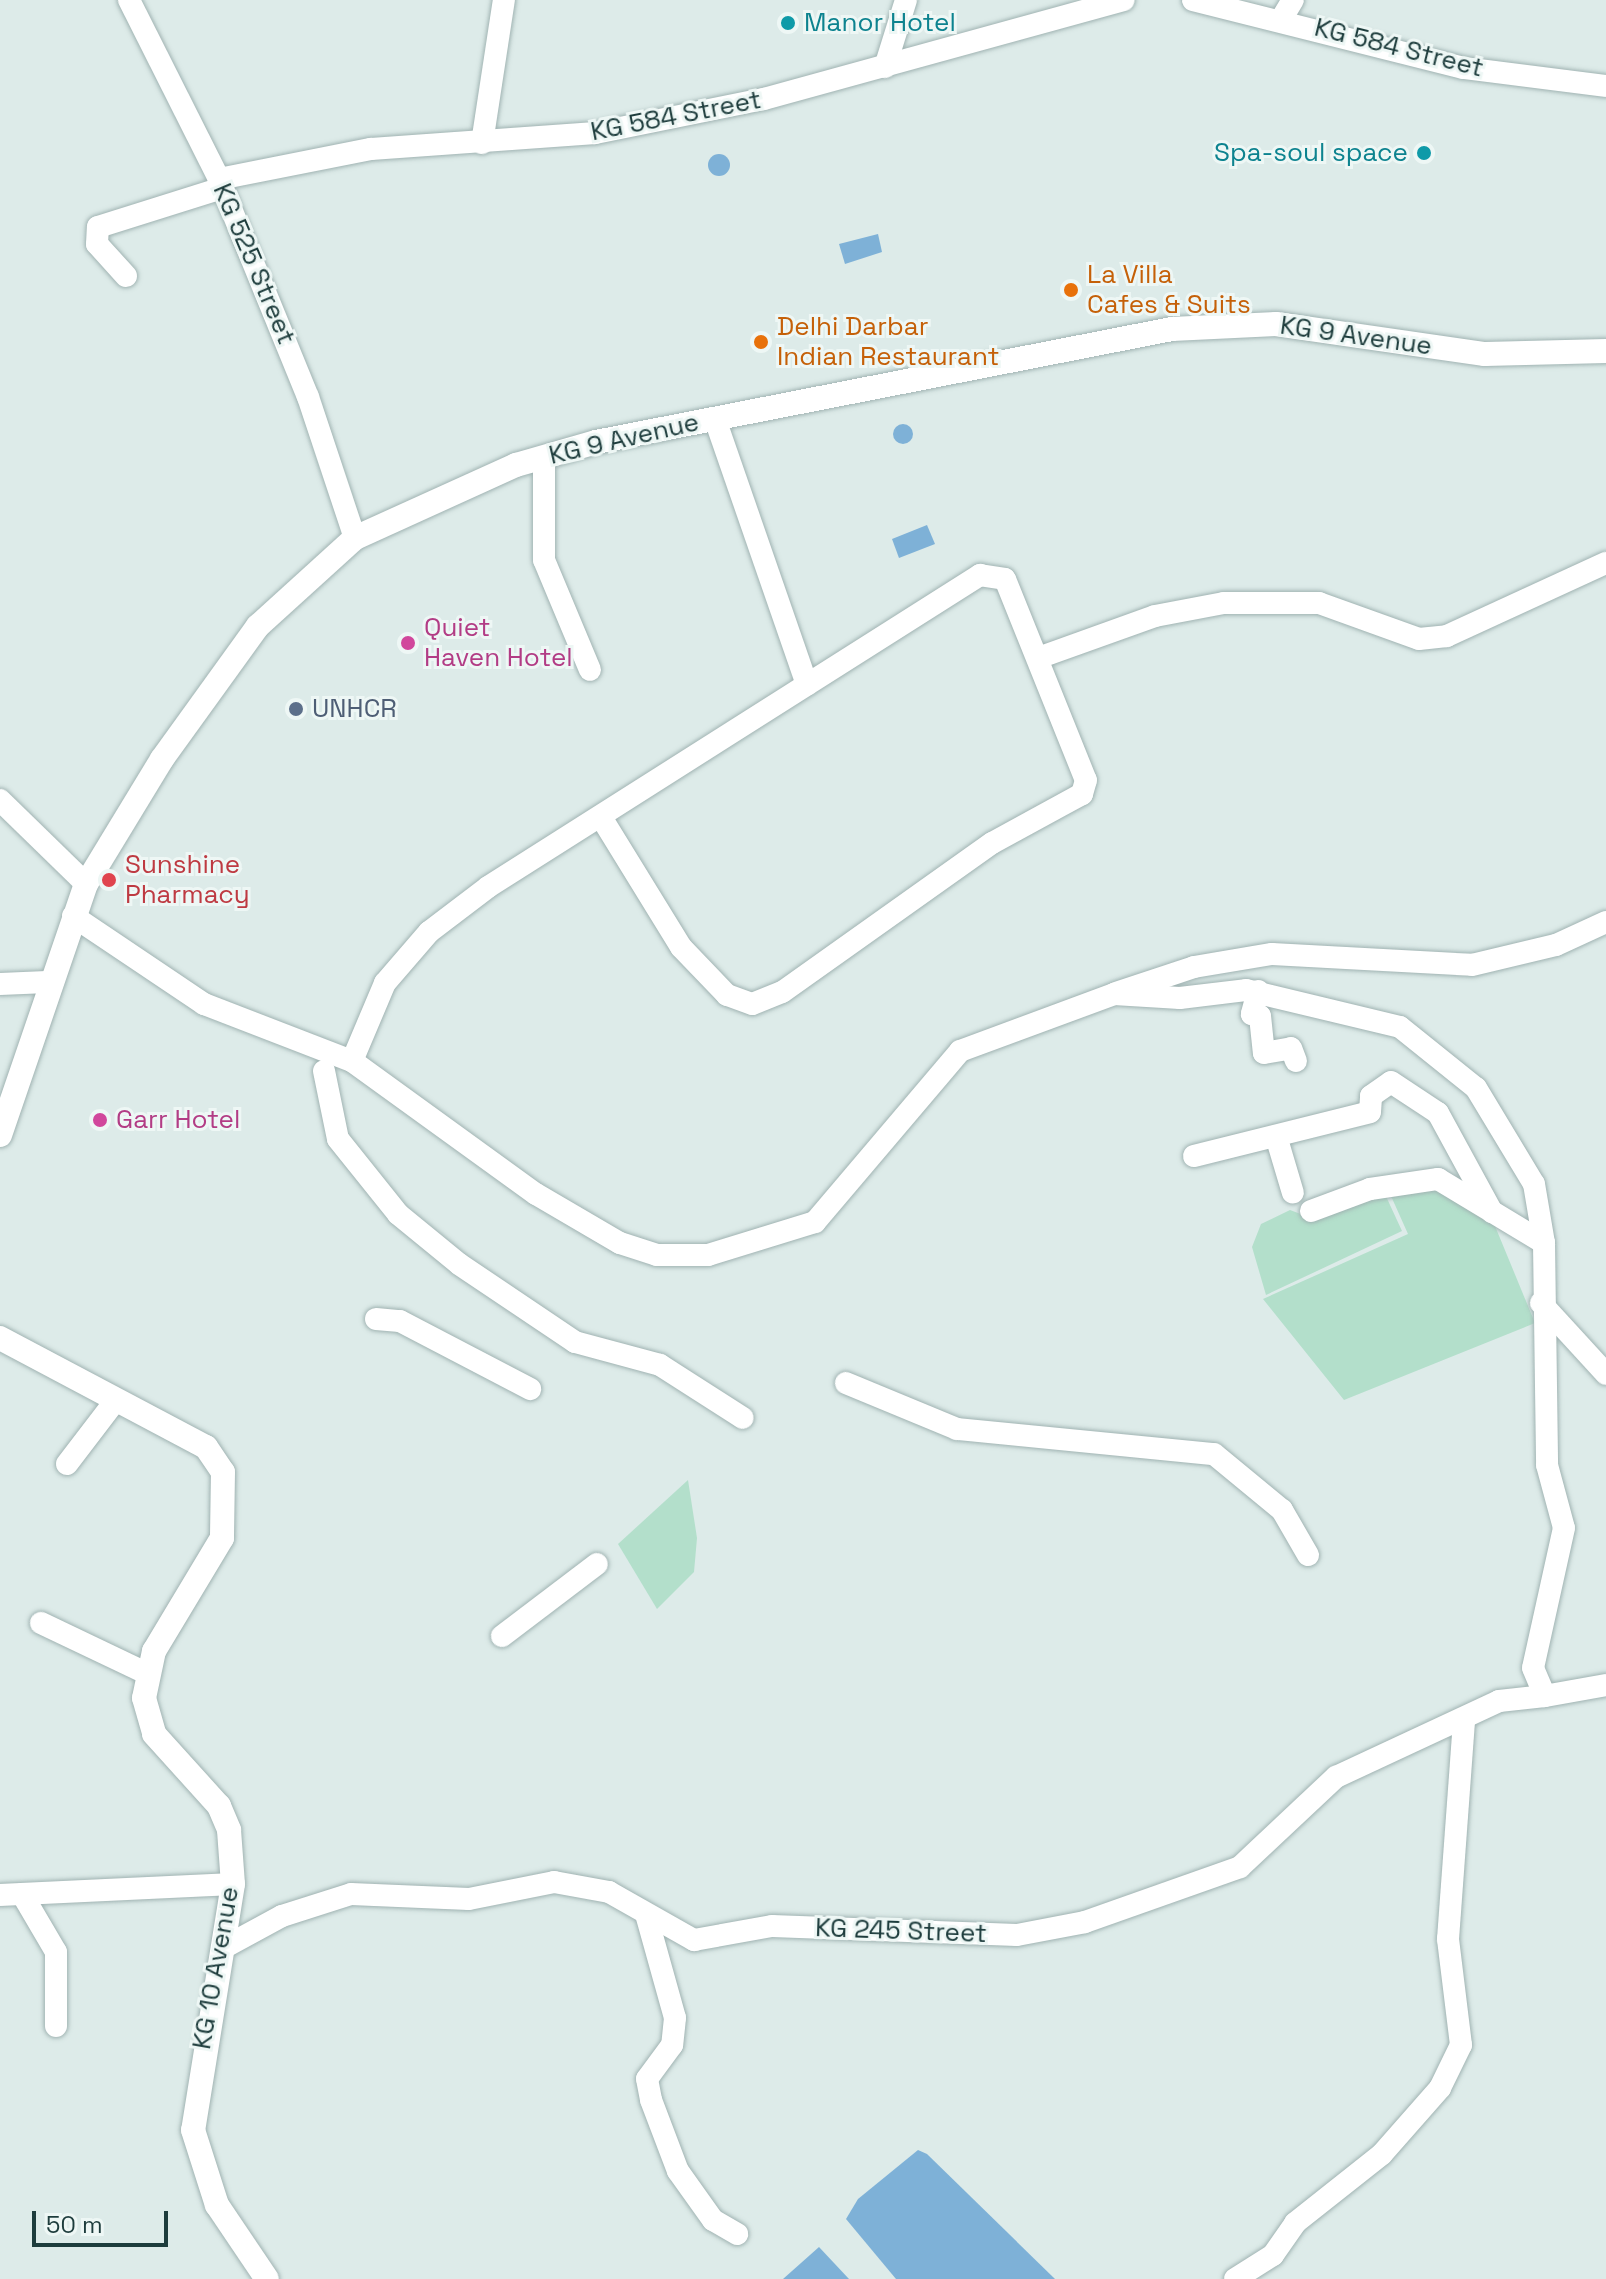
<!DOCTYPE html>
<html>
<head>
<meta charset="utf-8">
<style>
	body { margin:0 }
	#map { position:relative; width:1606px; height:2279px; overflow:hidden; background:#ddebe9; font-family:"Space Grotesk",sans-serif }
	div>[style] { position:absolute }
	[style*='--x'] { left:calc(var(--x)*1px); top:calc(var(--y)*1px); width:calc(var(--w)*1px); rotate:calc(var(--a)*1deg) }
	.green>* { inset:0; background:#b3dfcb }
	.water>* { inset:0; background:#7eb1d7 }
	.round { border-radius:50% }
	.roads { filter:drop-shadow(0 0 2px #a0b3b2) drop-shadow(0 0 2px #a0b3b2) }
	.minor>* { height:22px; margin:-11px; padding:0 11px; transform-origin:11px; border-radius:11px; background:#fff }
	.tertiary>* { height:24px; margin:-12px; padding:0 12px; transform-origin:12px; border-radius:12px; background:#fff }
	.secondary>* { height:24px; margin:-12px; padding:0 12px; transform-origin:12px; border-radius:12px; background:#fff }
	.dots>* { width:22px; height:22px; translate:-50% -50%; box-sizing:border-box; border:4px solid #eef7f5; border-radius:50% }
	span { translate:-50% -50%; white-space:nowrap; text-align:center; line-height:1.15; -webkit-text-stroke:6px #eef7f5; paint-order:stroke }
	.culture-label { font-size:26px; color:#0d838f }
	.left { translate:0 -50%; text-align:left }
	.right { translate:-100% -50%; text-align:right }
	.street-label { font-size:26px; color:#1d3c3c }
	.food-label { font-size:26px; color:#c56008 }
	.hotel-label { font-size:26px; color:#b23c85 }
	.service-label { font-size:26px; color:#4e5e75 }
	.health-label { font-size:26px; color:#be3a42 }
	.scale { position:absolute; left:32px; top:2211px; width:136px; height:36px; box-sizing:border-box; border:4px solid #1d3c3c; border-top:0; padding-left:10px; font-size:24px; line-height:28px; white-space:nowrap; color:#1d3c3c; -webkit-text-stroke:6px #eef7f5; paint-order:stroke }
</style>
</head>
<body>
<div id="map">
	<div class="green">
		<div style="clip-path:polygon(1439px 1187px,1495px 1226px,1535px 1323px,1344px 1400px,1263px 1299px,1408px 1234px,1391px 1196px)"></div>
		<div style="clip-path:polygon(1384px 1192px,1402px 1231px,1266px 1295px,1252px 1247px,1261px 1224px,1290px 1210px,1311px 1218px)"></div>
		<div style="clip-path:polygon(688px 1480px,697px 1538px,694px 1572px,657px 1609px,618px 1544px)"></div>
	</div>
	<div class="water">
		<div class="round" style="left:708px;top:154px;width:22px;height:22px"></div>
		<div style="clip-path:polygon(878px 234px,882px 252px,845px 264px,839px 244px)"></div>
		<div class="round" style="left:893px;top:424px;width:20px;height:20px"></div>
		<div style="clip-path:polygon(927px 525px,935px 544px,899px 558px,892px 539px)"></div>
		<div style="clip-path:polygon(918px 2150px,927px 2154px,1055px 2279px,896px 2279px,846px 2219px,858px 2199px)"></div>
		<div style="clip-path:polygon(819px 2247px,849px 2279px,783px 2279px)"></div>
	</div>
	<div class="roads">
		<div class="minor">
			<div style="--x:129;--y:0;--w:200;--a:63.3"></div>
			<div style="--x:219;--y:179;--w:235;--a:67.8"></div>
			<div style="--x:308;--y:397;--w:149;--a:71.6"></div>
			<div style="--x:1193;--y:0;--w:279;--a:14.1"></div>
			<div style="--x:1464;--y:68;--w:143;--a:7.2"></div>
			<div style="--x:1282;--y:18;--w:21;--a:-59"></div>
			<div style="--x:885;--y:67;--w:70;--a:-72.6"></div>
			<div style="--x:482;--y:143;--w:145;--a:-81.3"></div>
			<div style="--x:219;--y:179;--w:155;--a:-11.2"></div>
			<div style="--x:371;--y:149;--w:225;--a:-4.1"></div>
			<div style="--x:595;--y:133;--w:172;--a:-11.4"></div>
			<div style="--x:764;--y:99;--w:373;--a:-15.4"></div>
			<div style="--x:126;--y:276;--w:43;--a:-132.2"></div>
			<div style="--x:97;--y:244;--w:17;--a:-87"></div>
			<div style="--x:98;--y:227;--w:130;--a:-17.5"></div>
			<div style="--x:715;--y:419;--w:281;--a:70.9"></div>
			<div style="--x:544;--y:457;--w:103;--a:90"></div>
			<div style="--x:544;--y:560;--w:119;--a:67.3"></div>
			<div style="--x:1038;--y:658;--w:124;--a:-19.7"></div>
			<div style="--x:1155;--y:616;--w:70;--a:-10.7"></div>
			<div style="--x:1224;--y:603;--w:95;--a:0"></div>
			<div style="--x:1319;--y:603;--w:106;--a:19.8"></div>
			<div style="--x:1419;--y:639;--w:28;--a:-6"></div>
			<div style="--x:1447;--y:636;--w:175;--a:-24.7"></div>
			<div style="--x:0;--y:800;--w:120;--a:44.3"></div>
			<div style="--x:73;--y:916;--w:158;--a:33.9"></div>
			<div style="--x:204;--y:1004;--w:159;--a:21.1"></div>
			<div style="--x:352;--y:1061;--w:227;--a:35.9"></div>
			<div style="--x:536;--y:1194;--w:97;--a:30.3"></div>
			<div style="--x:620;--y:1243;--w:39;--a:18"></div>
			<div style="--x:657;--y:1255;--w:51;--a:0"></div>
			<div style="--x:708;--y:1255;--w:112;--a:-17.1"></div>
			<div style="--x:815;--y:1222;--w:224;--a:-49.7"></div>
			<div style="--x:960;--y:1051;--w:164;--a:-20.3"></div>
			<div style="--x:1114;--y:994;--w:66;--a:3.5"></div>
			<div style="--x:1180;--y:998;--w:66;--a:-6.9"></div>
			<div style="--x:1246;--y:990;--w:158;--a:13.5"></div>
			<div style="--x:1400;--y:1027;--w:97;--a:38.8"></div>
			<div style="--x:1476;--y:1088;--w:112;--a:58.9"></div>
			<div style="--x:1534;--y:1184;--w:60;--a:80.4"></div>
			<div style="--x:1544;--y:1243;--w:222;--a:89.2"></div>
			<div style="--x:1547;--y:1465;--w:65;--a:74.9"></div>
			<div style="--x:1564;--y:1528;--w:143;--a:102.5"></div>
			<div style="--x:1533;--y:1668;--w:30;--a:67"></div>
			<div style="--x:1545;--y:1696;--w:62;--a:-10.2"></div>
			<div style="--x:0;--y:984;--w:47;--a:-2.4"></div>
			<div style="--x:1258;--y:991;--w:24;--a:105"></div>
			<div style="--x:1252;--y:1014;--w:8;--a:14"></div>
			<div style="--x:1260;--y:1016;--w:37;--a:84"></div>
			<div style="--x:1264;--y:1053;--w:27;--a:-10"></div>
			<div style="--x:1291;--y:1048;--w:14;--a:69"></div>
			<div style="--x:1116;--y:993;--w:82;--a:-18.4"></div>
			<div style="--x:1194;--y:967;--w:79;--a:-9.5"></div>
			<div style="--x:1272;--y:954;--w:200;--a:3.1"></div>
			<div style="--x:1472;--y:965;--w:86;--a:-13.4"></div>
			<div style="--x:1556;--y:945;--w:55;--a:-24.7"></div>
			<div style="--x:352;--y:1061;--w:85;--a:-67.1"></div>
			<div style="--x:385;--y:983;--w:67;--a:-49.2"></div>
			<div style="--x:429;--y:932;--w:74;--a:-37.3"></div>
			<div style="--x:488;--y:887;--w:583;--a:-32.38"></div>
			<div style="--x:980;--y:575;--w:25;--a:9"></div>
			<div style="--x:1005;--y:579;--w:217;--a:68.1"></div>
			<div style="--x:1086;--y:780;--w:15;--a:106"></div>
			<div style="--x:1082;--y:794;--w:102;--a:151.4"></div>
			<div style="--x:992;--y:843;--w:257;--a:144.6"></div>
			<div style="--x:782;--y:992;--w:32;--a:158"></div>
			<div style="--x:752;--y:1004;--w:27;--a:-160"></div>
			<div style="--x:727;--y:995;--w:66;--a:-133.8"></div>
			<div style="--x:681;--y:947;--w:153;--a:-121.6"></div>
			<div style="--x:324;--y:1071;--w:69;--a:78.4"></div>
			<div style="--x:338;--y:1139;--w:96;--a:51.3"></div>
			<div style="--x:398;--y:1214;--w:79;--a:39.3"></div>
			<div style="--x:459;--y:1264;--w:140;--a:33.9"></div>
			<div style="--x:575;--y:1342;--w:88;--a:15.1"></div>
			<div style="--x:660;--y:1365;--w:98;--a:32.6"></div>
			<div style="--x:1276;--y:1136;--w:59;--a:73.4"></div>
			<div style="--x:1194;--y:1156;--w:181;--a:-14"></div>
			<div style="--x:1370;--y:1112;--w:16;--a:-86"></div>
			<div style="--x:1371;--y:1096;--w:24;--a:-35"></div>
			<div style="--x:1391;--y:1082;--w:56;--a:33.4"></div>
			<div style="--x:1438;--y:1113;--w:113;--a:61.4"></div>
			<div style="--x:1311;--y:1211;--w:63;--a:-20.4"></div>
			<div style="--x:1370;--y:1189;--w:69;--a:-8.4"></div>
			<div style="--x:1438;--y:1179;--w:124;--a:31.1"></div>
			<div style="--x:1541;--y:1303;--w:96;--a:47.5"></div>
			<div style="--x:376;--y:1319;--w:24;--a:5"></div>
			<div style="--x:400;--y:1321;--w:147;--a:27.6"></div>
			<div style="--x:846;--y:1383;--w:120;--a:22.5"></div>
			<div style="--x:957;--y:1429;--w:258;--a:5.6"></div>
			<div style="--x:1214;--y:1454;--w:88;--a:39.5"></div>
			<div style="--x:1282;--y:1510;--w:52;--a:60"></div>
			<div style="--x:67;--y:1464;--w:81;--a:-52.6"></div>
			<div style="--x:41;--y:1623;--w:116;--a:25.5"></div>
			<div style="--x:502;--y:1636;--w:119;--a:-37.2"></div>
			<div style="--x:22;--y:1894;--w:67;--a:59.6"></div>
			<div style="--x:56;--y:1952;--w:74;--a:90"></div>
			<div style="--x:0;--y:1895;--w:233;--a:-2.7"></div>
			<div style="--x:646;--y:1914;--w:108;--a:74.4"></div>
			<div style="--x:675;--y:2018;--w:27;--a:96"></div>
			<div style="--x:672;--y:2045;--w:42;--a:126.3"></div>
			<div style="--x:647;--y:2079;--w:21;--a:79"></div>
			<div style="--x:651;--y:2100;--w:76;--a:69.2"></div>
			<div style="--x:678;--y:2171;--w:60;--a:54.5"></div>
			<div style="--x:713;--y:2220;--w:28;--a:30"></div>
			<div style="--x:223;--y:1948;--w:67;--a:-28.5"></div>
			<div style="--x:282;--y:1916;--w:72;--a:-17.7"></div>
			<div style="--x:351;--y:1894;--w:118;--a:2.4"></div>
			<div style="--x:469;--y:1899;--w:87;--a:-11.3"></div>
			<div style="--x:554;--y:1882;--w:56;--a:10.3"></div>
			<div style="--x:609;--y:1892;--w:98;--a:29.5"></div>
			<div style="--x:694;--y:1940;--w:79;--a:-10.2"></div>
			<div style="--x:772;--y:1926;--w:245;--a:2.1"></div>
			<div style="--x:1017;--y:1935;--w:69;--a:-10.8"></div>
			<div style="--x:1085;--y:1922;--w:164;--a:-19.5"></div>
			<div style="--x:1240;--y:1867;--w:132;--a:-43.2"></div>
			<div style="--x:1336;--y:1777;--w:180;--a:-25"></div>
			<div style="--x:1499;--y:1701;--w:46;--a:-6.2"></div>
			<div style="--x:1235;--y:2279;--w:45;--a:-32.3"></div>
			<div style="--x:1273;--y:2255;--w:39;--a:-55"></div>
			<div style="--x:1295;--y:2223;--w:111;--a:-38.4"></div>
			<div style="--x:1382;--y:2154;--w:88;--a:-48.7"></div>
			<div style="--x:1440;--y:2088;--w:48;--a:-64"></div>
			<div style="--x:1461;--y:2045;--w:107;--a:-97"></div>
			<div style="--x:1448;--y:1939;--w:221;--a:-85.8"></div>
		</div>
		<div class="tertiary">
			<div style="--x:0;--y:1338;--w:233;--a:27.9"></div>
			<div style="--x:206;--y:1447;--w:30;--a:56"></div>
			<div style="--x:223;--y:1472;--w:66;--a:90.9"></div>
			<div style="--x:222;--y:1538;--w:132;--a:121"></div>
			<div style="--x:154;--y:1651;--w:48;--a:102"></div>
			<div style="--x:144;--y:1698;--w:37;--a:74"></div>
			<div style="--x:154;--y:1734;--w:97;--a:47.9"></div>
			<div style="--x:219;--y:1806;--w:26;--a:67"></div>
			<div style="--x:229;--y:1830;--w:54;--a:85.8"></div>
			<div style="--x:233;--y:1884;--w:249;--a:99.2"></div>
			<div style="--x:193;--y:2130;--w:79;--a:72.3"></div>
			<div style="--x:217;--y:2205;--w:89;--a:56"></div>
		</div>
		<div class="secondary">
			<div style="--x:0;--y:1135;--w:265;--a:-71.1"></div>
			<div style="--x:86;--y:884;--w:146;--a:-58.7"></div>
			<div style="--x:162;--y:759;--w:164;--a:-54.2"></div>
			<div style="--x:258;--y:626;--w:131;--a:-42.2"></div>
			<div style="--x:355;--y:538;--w:177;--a:-24.4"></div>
			<div style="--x:516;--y:465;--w:83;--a:-16"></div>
			<div style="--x:596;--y:442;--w:587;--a:-11.1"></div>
			<div style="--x:1172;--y:329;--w:104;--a:-2.8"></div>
			<div style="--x:1276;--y:324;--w:211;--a:8.2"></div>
			<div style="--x:1485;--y:354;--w:121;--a:-1.4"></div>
		</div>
	</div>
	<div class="dots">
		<div style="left:788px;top:23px;background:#0f9aa8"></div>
		<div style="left:1424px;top:153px;background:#0f9aa8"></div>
		<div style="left:1071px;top:290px;background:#e8710a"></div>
		<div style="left:761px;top:342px;background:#e8710a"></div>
		<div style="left:408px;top:643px;background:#d1479c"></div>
		<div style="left:296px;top:709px;background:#5c6f8a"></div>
		<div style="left:109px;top:880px;background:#e0444e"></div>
		<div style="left:100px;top:1120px;background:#d1479c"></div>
	</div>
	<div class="culture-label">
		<span class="left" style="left:804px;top:23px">Manor Hotel</span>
		<span class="right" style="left:1408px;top:153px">Spa-soul space</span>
	</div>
	<div class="street-label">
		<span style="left:1399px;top:48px;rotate:14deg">KG 584 Street</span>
		<span style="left:676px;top:116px;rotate:-11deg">KG 584 Street</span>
		<span style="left:254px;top:264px;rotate:67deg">KG 525 Street</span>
		<span style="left:1356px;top:336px;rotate:8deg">KG 9 Avenue</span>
		<span style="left:624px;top:439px;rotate:-13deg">KG 9 Avenue</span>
		<span style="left:901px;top:1931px;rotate:2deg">KG 245 Street</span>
		<span style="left:216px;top:1968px;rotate:-80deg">KG 10 Avenue</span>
	</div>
	<div class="food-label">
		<span class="left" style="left:1087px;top:290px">La Villa<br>Cafes &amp; Suits</span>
		<span class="left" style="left:777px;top:342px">Delhi Darbar<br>Indian Restaurant</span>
	</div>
	<div class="hotel-label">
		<span class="left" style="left:424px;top:643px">Quiet<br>Haven Hotel</span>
		<span class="left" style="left:116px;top:1120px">Garr Hotel</span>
	</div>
	<div class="service-label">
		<span class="left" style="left:312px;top:709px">UNHCR</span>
	</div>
	<div class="health-label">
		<span class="left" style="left:125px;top:880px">Sunshine<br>Pharmacy</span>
	</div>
	<div class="scale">50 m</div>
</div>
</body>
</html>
